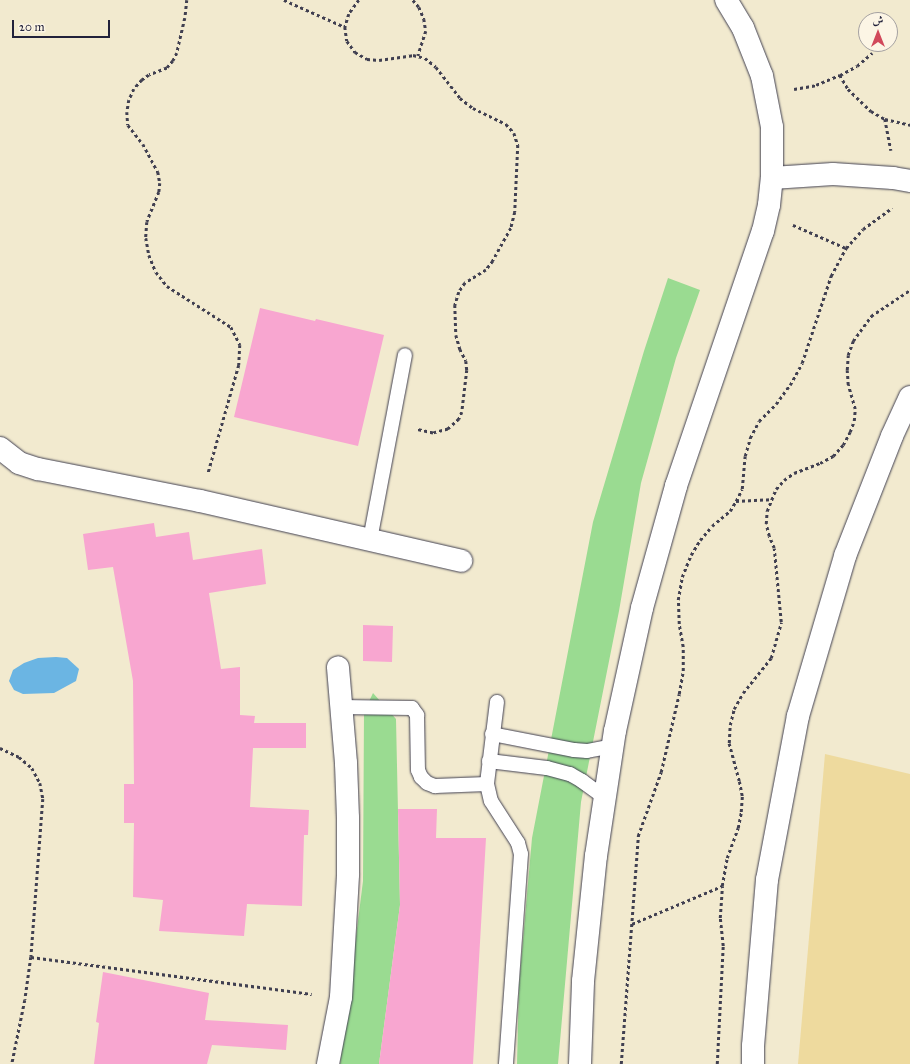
<!DOCTYPE html>
<html>
<head>
<meta charset="utf-8">
<style>
	body { margin:0 }
	#map { position:relative; width:910px; height:1064px; overflow:hidden; background:#f2eacf; font-family:"IM FELL Great Primer",Amiri,serif }
	div>[style] { position:absolute }
	[style*='--x'] { left:calc(var(--x)*1px); top:calc(var(--y)*1px); width:calc(var(--w)*1px); rotate:calc(var(--a)*1deg) }
	.green>* { inset:0; background:#9adb91 }
	.sand>* { inset:0; background:#eeda9e }
	.water>* { inset:0; background:#6bb5e3 }
	.building>* { inset:0; background:#f8a6d0 }
	.path>* { height:2.5px; margin-top:-1.25px; transform-origin:0; background:repeating-linear-gradient(90deg,#414051 0 3px,transparent 0 6px) }
	.roads { filter:drop-shadow(0 0 1px #414051) drop-shadow(0 0 1px #414051) }
	.service>* { height:14px; margin:-7px; padding:0 7px; transform-origin:7px; border-radius:7px; background:#fff }
	.minor>* { height:22px; margin:-11px; padding:0 11px; transform-origin:11px; border-radius:11px; background:#fff }
	.tertiary>* { height:22px; margin:-11px; padding:0 11px; transform-origin:11px; border-radius:11px; background:#fff }
	span { translate:-50% -50%; white-space:nowrap; text-align:center; line-height:1.15; -webkit-text-stroke:3px #fcf5e5; paint-order:stroke }
	.north { position:absolute; left:858px; top:12px; width:40px; height:40px; box-sizing:border-box; background:#fcf5e5; border:1px solid #a5a1a1; border-radius:50%; rotate:0deg; font-size:11px; font-weight:700; line-height:16px; text-align:center; color:#22223b }
	.north::after { content:''; display:block; margin:auto; width:14px; height:18px; background:#d1495b; clip-path:polygon(50% 0,100% 100%,50% 72%,0 100%) }
	.scale { position:absolute; left:12px; top:20px; width:98px; height:18px; box-sizing:border-box; border:2px solid #22223b; border-top:0; padding-left:5px; font-size:12px; line-height:14px; white-space:nowrap; color:#22223b; -webkit-text-stroke:3px #fcf5e5; paint-order:stroke }
</style>
</head>
<body>
<div id="map">
	<div class="green">
		<div style="clip-path:polygon(668px 278px,700px 290px,676px 358px,641px 483px,619px 611px,581px 802px,558px 1064px,517px 1064px,519px 985px,532px 838px,593px 522px,644px 351px)"></div>
		<div style="clip-path:polygon(373px 693px,396px 719px,400px 905px,379px 1064px,340px 1064px,363px 881px,364px 712px)"></div>
	</div>
	<div class="sand">
		<div style="clip-path:polygon(825px 754px,910px 774px,910px 1064px,798px 1064px)"></div>
	</div>
	<div class="water">
		<div style="clip-path:polygon(56px 657px,67px 658px,79px 669px,76px 681px,54px 693px,23px 694px,14px 690px,9px 681px,13px 670px,24px 663px,38px 658px)"></div>
	</div>
	<div class="building">
		<div style="clip-path:polygon(260px 308px,315px 321px,316px 319px,384px 335px,358px 446px,234px 417px)"></div>
		<div style="clip-path:polygon(154px 523px,156px 537px,189px 532px,193px 560px,262px 549px,266px 584px,209px 593px,221px 669px,240px 667px,240px 715px,255px 716px,254px 723px,306px 723px,306px 748px,253px 748px,250px 807px,309px 810px,308px 835px,304px 835px,302px 906px,247px 904px,244px 936px,159px 931px,163px 900px,133px 897px,134px 823px,124px 823px,124px 784px,134px 784px,133px 681px,113px 567px,88px 570px,83px 534px)"></div>
		<div style="clip-path:polygon(363px 625px,393px 626px,392px 662px,363px 661px)"></div>
		<div style="clip-path:polygon(398px 809px,437px 809px,436px 838px,486px 838px,473px 1064px,379px 1064px,400px 905px)"></div>
		<div style="clip-path:polygon(103px 972px,209px 993px,205px 1020px,288px 1025px,286px 1050px,212px 1045px,207px 1064px,94px 1064px,99px 1023px,96px 1022px)"></div>
	</div>
	<div class="path">
		<div style="--x:187;--y:0;--w:18;--a:96"></div>
		<div style="--x:185;--y:18;--w:36;--a:103"></div>
		<div style="--x:177;--y:53;--w:9;--a:117"></div>
		<div style="--x:173;--y:61;--w:9;--a:131"></div>
		<div style="--x:167;--y:68;--w:19;--a:159"></div>
		<div style="--x:149;--y:75;--w:9;--a:144"></div>
		<div style="--x:142;--y:80;--w:12;--a:132"></div>
		<div style="--x:134;--y:89;--w:12;--a:114"></div>
		<div style="--x:129;--y:100;--w:12;--a:99"></div>
		<div style="--x:127;--y:112;--w:13;--a:86"></div>
		<div style="--x:128;--y:125;--w:24;--a:52"></div>
		<div style="--x:143;--y:144;--w:32;--a:62"></div>
		<div style="--x:158;--y:172;--w:11;--a:80"></div>
		<div style="--x:160;--y:183;--w:9;--a:96"></div>
		<div style="--x:159;--y:192;--w:32;--a:112"></div>
		<div style="--x:147;--y:222;--w:16;--a:94"></div>
		<div style="--x:146;--y:238;--w:17;--a:80"></div>
		<div style="--x:149;--y:255;--w:18;--a:68"></div>
		<div style="--x:156;--y:272;--w:18;--a:52"></div>
		<div style="--x:167;--y:286;--w:76;--a:32.6"></div>
		<div style="--x:231;--y:327;--w:20;--a:63"></div>
		<div style="--x:240;--y:345;--w:20;--a:93"></div>
		<div style="--x:239;--y:365;--w:113;--a:105.9"></div>
		<div style="--x:284;--y:0;--w:67;--a:23.9"></div>
		<div style="--x:359;--y:0;--w:17;--a:126"></div>
		<div style="--x:349;--y:14;--w:14;--a:107"></div>
		<div style="--x:345;--y:27;--w:14;--a:82"></div>
		<div style="--x:347;--y:41;--w:14;--a:54"></div>
		<div style="--x:355;--y:52;--w:14;--a:30"></div>
		<div style="--x:367;--y:59;--w:12;--a:5"></div>
		<div style="--x:379;--y:60;--w:34;--a:-8"></div>
		<div style="--x:413;--y:55;--w:12;--a:14"></div>
		<div style="--x:425;--y:58;--w:14;--a:39"></div>
		<div style="--x:436;--y:67;--w:39;--a:52"></div>
		<div style="--x:460;--y:98;--w:16;--a:38"></div>
		<div style="--x:473;--y:108;--w:37;--a:26"></div>
		<div style="--x:506;--y:124;--w:12;--a:48"></div>
		<div style="--x:514;--y:133;--w:13;--a:72"></div>
		<div style="--x:518;--y:145;--w:67;--a:92.6"></div>
		<div style="--x:515;--y:212;--w:16;--a:104"></div>
		<div style="--x:511;--y:228;--w:38;--a:119"></div>
		<div style="--x:493;--y:261;--w:11;--a:128"></div>
		<div style="--x:486;--y:270;--w:25;--a:148"></div>
		<div style="--x:465;--y:283;--w:11;--a:124"></div>
		<div style="--x:459;--y:292;--w:14;--a:107"></div>
		<div style="--x:455;--y:305;--w:30;--a:88"></div>
		<div style="--x:456;--y:335;--w:15;--a:74"></div>
		<div style="--x:460;--y:349;--w:13;--a:63"></div>
		<div style="--x:466;--y:361;--w:9;--a:84"></div>
		<div style="--x:467;--y:370;--w:42;--a:96.8"></div>
		<div style="--x:462;--y:412;--w:8;--a:113"></div>
		<div style="--x:459;--y:419;--w:15;--a:138"></div>
		<div style="--x:448;--y:429;--w:16;--a:165"></div>
		<div style="--x:433;--y:433;--w:17;--a:-167"></div>
		<div style="--x:413;--y:0;--w:9;--a:49"></div>
		<div style="--x:419;--y:7;--w:13;--a:67"></div>
		<div style="--x:424;--y:19;--w:12;--a:81"></div>
		<div style="--x:426;--y:31;--w:26;--a:108"></div>
		<div style="--x:840;--y:75;--w:16;--a:60"></div>
		<div style="--x:848;--y:89;--w:32;--a:44"></div>
		<div style="--x:871;--y:111;--w:16;--a:30"></div>
		<div style="--x:885;--y:119;--w:26;--a:13"></div>
		<div style="--x:794;--y:89;--w:22;--a:-10"></div>
		<div style="--x:816;--y:85;--w:26;--a:-23"></div>
		<div style="--x:840;--y:75;--w:19;--a:-28"></div>
		<div style="--x:857;--y:66;--w:20;--a:-41"></div>
		<div style="--x:885;--y:119;--w:32;--a:79"></div>
		<div style="--x:793;--y:225;--w:58;--a:23.5"></div>
		<div style="--x:736;--y:501;--w:35;--a:-3"></div>
		<div style="--x:0;--y:748;--w:21;--a:25"></div>
		<div style="--x:19;--y:757;--w:17;--a:40"></div>
		<div style="--x:32;--y:768;--w:17;--a:62"></div>
		<div style="--x:40;--y:783;--w:16;--a:79"></div>
		<div style="--x:43;--y:799;--w:158;--a:94.3"></div>
		<div style="--x:31;--y:957;--w:43;--a:97.9"></div>
		<div style="--x:25;--y:1000;--w:65;--a:101.5"></div>
		<div style="--x:632;--y:924;--w:98;--a:-22.9"></div>
		<div style="--x:31;--y:957;--w:283;--a:7.5"></div>
		<div style="--x:621;--y:1064;--w:229;--a:-85.7"></div>
		<div style="--x:638;--y:836;--w:68;--a:-70.2"></div>
		<div style="--x:661;--y:772;--w:80;--a:-77"></div>
		<div style="--x:679;--y:694;--w:23;--a:-80"></div>
		<div style="--x:683;--y:671;--w:24;--a:-90"></div>
		<div style="--x:683;--y:647;--w:23;--a:-100"></div>
		<div style="--x:679;--y:624;--w:24;--a:-92"></div>
		<div style="--x:678;--y:600;--w:23;--a:-80"></div>
		<div style="--x:682;--y:577;--w:24;--a:-68"></div>
		<div style="--x:691;--y:555;--w:17;--a:-59"></div>
		<div style="--x:700;--y:540;--w:18;--a:-49"></div>
		<div style="--x:712;--y:526;--w:23;--a:-40"></div>
		<div style="--x:730;--y:511;--w:12;--a:-59"></div>
		<div style="--x:736;--y:501;--w:13;--a:-63"></div>
		<div style="--x:742;--y:489;--w:33;--a:-85"></div>
		<div style="--x:745;--y:456;--w:19;--a:-74"></div>
		<div style="--x:750;--y:438;--w:19;--a:-62"></div>
		<div style="--x:759;--y:421;--w:24;--a:-45"></div>
		<div style="--x:776;--y:404;--w:24;--a:-54"></div>
		<div style="--x:790;--y:385;--w:25;--a:-61"></div>
		<div style="--x:802;--y:363;--w:92;--a:-71.6"></div>
		<div style="--x:831;--y:276;--w:32;--a:-62"></div>
		<div style="--x:846;--y:248;--w:25;--a:-48"></div>
		<div style="--x:863;--y:229;--w:36;--a:-36"></div>
		<div style="--x:717;--y:1064;--w:118;--a:-87.1"></div>
		<div style="--x:723;--y:946;--w:28;--a:-96"></div>
		<div style="--x:720;--y:918;--w:32;--a:-86"></div>
		<div style="--x:722;--y:886;--w:28;--a:-80"></div>
		<div style="--x:727;--y:858;--w:32;--a:-70"></div>
		<div style="--x:738;--y:828;--w:16;--a:-79"></div>
		<div style="--x:741;--y:812;--w:16;--a:-86"></div>
		<div style="--x:742;--y:796;--w:15;--a:-101"></div>
		<div style="--x:739;--y:781;--w:39;--a:-105"></div>
		<div style="--x:729;--y:743;--w:18;--a:-87"></div>
		<div style="--x:730;--y:725;--w:16;--a:-76"></div>
		<div style="--x:734;--y:709;--w:18;--a:-61"></div>
		<div style="--x:743;--y:693;--w:45;--a:-51.3"></div>
		<div style="--x:771;--y:658;--w:37;--a:-74"></div>
		<div style="--x:781;--y:622;--w:74;--a:-95.4"></div>
		<div style="--x:774;--y:548;--w:13;--a:-113"></div>
		<div style="--x:769;--y:536;--w:12;--a:-104"></div>
		<div style="--x:766;--y:524;--w:13;--a:-86"></div>
		<div style="--x:767;--y:511;--w:24;--a:-68"></div>
		<div style="--x:776;--y:489;--w:12;--a:-48"></div>
		<div style="--x:784;--y:480;--w:12;--a:-35"></div>
		<div style="--x:794;--y:473;--w:28;--a:-21"></div>
		<div style="--x:820;--y:463;--w:15;--a:-28"></div>
		<div style="--x:833;--y:456;--w:15;--a:-48"></div>
		<div style="--x:843;--y:445;--w:15;--a:-62"></div>
		<div style="--x:850;--y:432;--w:12;--a:-70"></div>
		<div style="--x:854;--y:421;--w:12;--a:-85"></div>
		<div style="--x:855;--y:409;--w:25;--a:-106"></div>
		<div style="--x:848;--y:385;--w:15;--a:-94"></div>
		<div style="--x:847;--y:370;--w:15;--a:-86"></div>
		<div style="--x:848;--y:355;--w:15;--a:-70"></div>
		<div style="--x:853;--y:341;--w:31;--a:-54"></div>
		<div style="--x:871;--y:316;--w:47;--a:-33.7"></div>
	</div>
	<div class="roads">
		<div class="service">
			<div style="--x:370;--y:540;--w:188;--a:-79.3"></div>
			<div style="--x:497;--y:702;--w:83;--a:97"></div>
			<div style="--x:487;--y:784;--w:17;--a:77"></div>
			<div style="--x:491;--y:801;--w:50;--a:57.3"></div>
			<div style="--x:518;--y:843;--w:11;--a:75"></div>
			<div style="--x:521;--y:854;--w:211;--a:94.1"></div>
			<div style="--x:341;--y:707;--w:71;--a:0.8"></div>
			<div style="--x:412;--y:708;--w:9;--a:54"></div>
			<div style="--x:417;--y:715;--w:55;--a:89"></div>
			<div style="--x:418;--y:770;--w:8;--a:67"></div>
			<div style="--x:421;--y:777;--w:8;--a:45"></div>
			<div style="--x:427;--y:783;--w:9;--a:21"></div>
			<div style="--x:435;--y:786;--w:52;--a:-2.2"></div>
			<div style="--x:492;--y:734;--w:84;--a:11"></div>
			<div style="--x:574;--y:750;--w:13;--a:4"></div>
			<div style="--x:587;--y:751;--w:26;--a:-11"></div>
			<div style="--x:489;--y:761;--w:58;--a:6.9"></div>
			<div style="--x:547;--y:768;--w:24;--a:15"></div>
			<div style="--x:570;--y:774;--w:14;--a:30"></div>
			<div style="--x:582;--y:781;--w:29;--a:36"></div>
		</div>
		<div class="minor">
			<div style="--x:772;--y:178;--w:61;--a:-3.8"></div>
			<div style="--x:833;--y:174;--w:60;--a:3.8"></div>
			<div style="--x:893;--y:178;--w:17;--a:10"></div>
			<div style="--x:0;--y:448;--w:24;--a:38"></div>
			<div style="--x:19;--y:463;--w:20;--a:18"></div>
			<div style="--x:38;--y:469;--w:165;--a:11.2"></div>
			<div style="--x:200;--y:501;--w:268;--a:12.9"></div>
			<div style="--x:328;--y:1064;--w:68;--a:-79"></div>
			<div style="--x:341;--y:997;--w:123;--a:-86.7"></div>
			<div style="--x:348;--y:874;--w:56;--a:-90"></div>
			<div style="--x:348;--y:818;--w:55;--a:-92.1"></div>
			<div style="--x:346;--y:763;--w:96;--a:-94.8"></div>
			<div style="--x:753;--y:1064;--w:18;--a:-90"></div>
			<div style="--x:753;--y:1046;--w:167;--a:-85.2"></div>
			<div style="--x:767;--y:880;--w:167;--a:-79.3"></div>
			<div style="--x:798;--y:716;--w:167;--a:-73.6"></div>
			<div style="--x:845;--y:556;--w:129;--a:-68.6"></div>
			<div style="--x:892;--y:436;--w:43;--a:-65.2"></div>
		</div>
		<div class="tertiary">
			<div style="--x:580;--y:1064;--w:83;--a:-87.9"></div>
			<div style="--x:583;--y:981;--w:126;--a:-84.1"></div>
			<div style="--x:596;--y:856;--w:126;--a:-81.4"></div>
			<div style="--x:615;--y:731;--w:126;--a:-77.6"></div>
			<div style="--x:642;--y:608;--w:127;--a:-74.4"></div>
			<div style="--x:676;--y:486;--w:269;--a:-71.2"></div>
			<div style="--x:763;--y:231;--w:27;--a:-77"></div>
			<div style="--x:769;--y:205;--w:27;--a:-84"></div>
			<div style="--x:772;--y:178;--w:51;--a:-90"></div>
			<div style="--x:772;--y:127;--w:52;--a:-101.1"></div>
			<div style="--x:762;--y:76;--w:52;--a:-111.6"></div>
			<div style="--x:743;--y:28;--w:33;--a:-121"></div>
		</div>
	</div>
	<div class="north">ش</div>
	<div class="scale">20 m</div>
</div>
</body>
</html>
